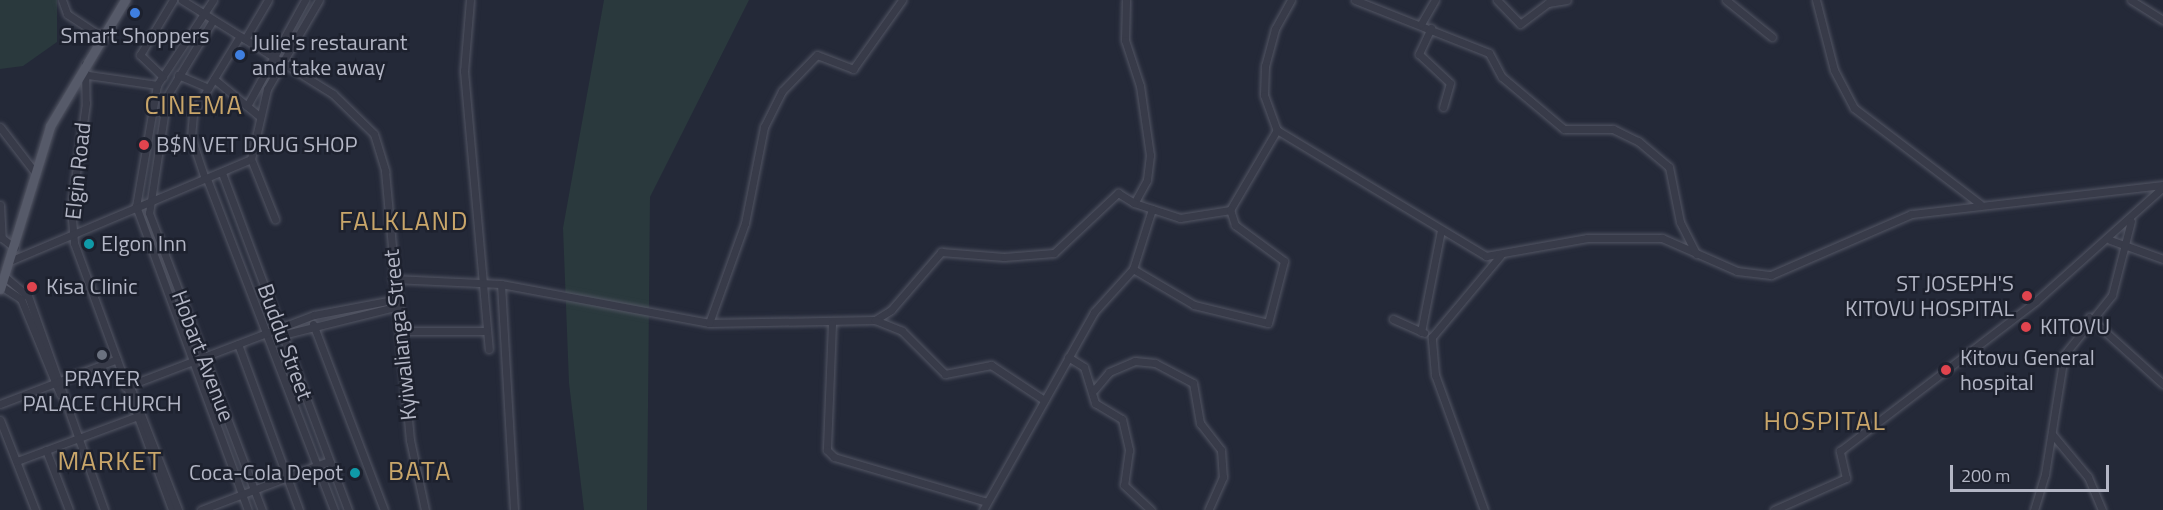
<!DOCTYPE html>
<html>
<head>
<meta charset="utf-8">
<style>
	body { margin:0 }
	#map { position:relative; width:2163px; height:510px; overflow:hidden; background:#242938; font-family:"Titillium Web",sans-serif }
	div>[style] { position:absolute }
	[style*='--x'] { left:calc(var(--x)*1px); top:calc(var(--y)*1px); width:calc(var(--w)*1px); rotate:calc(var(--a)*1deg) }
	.green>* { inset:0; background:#2a393d }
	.roads { filter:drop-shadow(0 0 2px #535664) drop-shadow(0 0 2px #535664) }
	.minor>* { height:7px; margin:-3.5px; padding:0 3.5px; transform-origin:3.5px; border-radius:3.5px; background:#383b49 }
	.major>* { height:9px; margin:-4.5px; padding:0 4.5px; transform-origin:4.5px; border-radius:4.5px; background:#565a69 }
	.dots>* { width:16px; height:16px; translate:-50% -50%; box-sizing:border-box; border:3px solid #1d212e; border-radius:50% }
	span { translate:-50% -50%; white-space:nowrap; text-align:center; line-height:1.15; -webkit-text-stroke:5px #1d212e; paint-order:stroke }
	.poi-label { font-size:22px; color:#b3b6c5 }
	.left { translate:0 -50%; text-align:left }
	.right { translate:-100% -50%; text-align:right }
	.street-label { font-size:22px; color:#b3b6c5 }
	.quarter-label { font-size:26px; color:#c9a66a; letter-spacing:1.5px }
	.scale { position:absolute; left:1950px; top:465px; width:159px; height:27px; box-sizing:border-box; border:3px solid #b3b6c5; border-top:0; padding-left:8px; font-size:18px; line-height:21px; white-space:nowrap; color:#b3b6c5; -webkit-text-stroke:4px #1d212e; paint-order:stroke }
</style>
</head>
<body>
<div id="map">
	<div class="green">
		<div style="clip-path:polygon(0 0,57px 0,57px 42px,23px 66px,0 69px)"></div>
		<div style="clip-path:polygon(604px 0,749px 0,650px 197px,647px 510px,584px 510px,569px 383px,563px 228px)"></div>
	</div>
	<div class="roads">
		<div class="minor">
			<div style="--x:62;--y:0;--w:15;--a:70"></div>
			<div style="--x:67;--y:14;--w:42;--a:33.3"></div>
			<div style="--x:182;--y:0;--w:178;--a:31.9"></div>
			<div style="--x:333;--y:94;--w:57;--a:44.3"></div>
			<div style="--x:374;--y:134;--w:39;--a:73"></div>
			<div style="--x:385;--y:171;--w:270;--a:84.7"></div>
			<div style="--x:410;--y:440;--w:72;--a:77.9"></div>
			<div style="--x:213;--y:0;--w:102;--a:123.4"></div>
			<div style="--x:157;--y:85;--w:123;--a:99.8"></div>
			<div style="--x:136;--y:206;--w:324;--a:69.8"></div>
			<div style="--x:470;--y:0;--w:71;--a:94.8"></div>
			<div style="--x:464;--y:71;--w:279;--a:84.9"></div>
			<div style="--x:1126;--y:0;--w:40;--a:91.4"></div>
			<div style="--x:1125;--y:40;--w:48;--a:71.9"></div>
			<div style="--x:1140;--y:86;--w:70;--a:81.8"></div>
			<div style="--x:1150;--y:155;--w:25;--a:97"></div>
			<div style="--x:1147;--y:180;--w:26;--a:119"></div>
			<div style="--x:1134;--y:203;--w:48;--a:18.1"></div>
			<div style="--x:1180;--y:218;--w:51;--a:-9.1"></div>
			<div style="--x:1230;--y:210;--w:93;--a:-59.6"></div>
			<div style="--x:1291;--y:0;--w:33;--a:119"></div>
			<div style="--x:1275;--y:29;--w:38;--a:105"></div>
			<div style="--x:1265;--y:66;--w:29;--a:92"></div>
			<div style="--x:1264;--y:95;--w:37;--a:70"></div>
			<div style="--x:1277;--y:130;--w:244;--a:31.1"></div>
			<div style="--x:1486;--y:256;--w:103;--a:-10.1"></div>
			<div style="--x:1587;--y:238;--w:75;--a:0"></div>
			<div style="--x:1662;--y:238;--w:82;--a:23.7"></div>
			<div style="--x:1737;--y:271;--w:34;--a:7"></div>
			<div style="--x:1771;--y:275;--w:153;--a:-23.5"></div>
			<div style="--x:1911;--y:214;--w:254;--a:-6.6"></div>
			<div style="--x:1355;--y:0;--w:144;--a:21.6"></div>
			<div style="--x:1489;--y:53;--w:27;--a:62"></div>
			<div style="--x:1502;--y:77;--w:81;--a:40"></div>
			<div style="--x:1564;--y:129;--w:49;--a:0"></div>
			<div style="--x:1613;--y:129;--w:28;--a:26"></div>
			<div style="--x:1638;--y:141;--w:40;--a:40"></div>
			<div style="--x:1669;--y:167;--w:56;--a:78.7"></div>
			<div style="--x:1680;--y:222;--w:36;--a:63"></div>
			<div style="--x:1497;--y:0;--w:33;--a:46"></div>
			<div style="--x:1520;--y:24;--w:35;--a:-37"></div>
			<div style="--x:1548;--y:3;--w:19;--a:-9"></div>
			<div style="--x:1726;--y:0;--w:59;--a:38.8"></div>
			<div style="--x:1816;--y:0;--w:72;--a:75.6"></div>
			<div style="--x:1834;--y:70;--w:43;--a:62.2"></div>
			<div style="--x:1854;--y:108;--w:158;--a:37.3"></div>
			<div style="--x:2131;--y:0;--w:38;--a:32"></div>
			<div style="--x:213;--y:20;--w:89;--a:121.2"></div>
			<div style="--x:167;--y:96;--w:118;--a:98.7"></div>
			<div style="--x:149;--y:213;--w:318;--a:69.2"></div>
			<div style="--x:1421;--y:24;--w:28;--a:-60"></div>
			<div style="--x:1431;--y:28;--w:29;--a:115"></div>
			<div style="--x:1419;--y:54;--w:42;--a:43.1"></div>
			<div style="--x:1450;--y:83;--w:25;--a:106"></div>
			<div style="--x:245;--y:39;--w:45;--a:-59.5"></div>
			<div style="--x:85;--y:64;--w:39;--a:89"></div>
			<div style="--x:86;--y:103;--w:106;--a:98.1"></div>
			<div style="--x:71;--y:208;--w:35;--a:85"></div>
			<div style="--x:74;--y:243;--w:284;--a:69.8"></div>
			<div style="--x:88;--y:75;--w:70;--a:8.2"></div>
			<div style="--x:178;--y:75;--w:33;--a:23"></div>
			<div style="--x:163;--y:77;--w:32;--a:-136"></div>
			<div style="--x:140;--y:55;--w:64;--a:-59"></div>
			<div style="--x:214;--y:79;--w:58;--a:39.4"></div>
			<div style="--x:247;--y:106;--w:121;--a:-61.3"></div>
			<div style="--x:0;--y:127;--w:56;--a:52.3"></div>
			<div style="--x:251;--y:159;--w:65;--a:68.2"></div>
			<div style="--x:222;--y:173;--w:360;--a:69.5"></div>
			<div style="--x:205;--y:179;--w:44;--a:-108.4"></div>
			<div style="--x:191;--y:137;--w:24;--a:-85"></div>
			<div style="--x:193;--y:113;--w:90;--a:-58.6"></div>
			<div style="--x:207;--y:179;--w:355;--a:69"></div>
			<div style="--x:0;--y:205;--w:33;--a:87"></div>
			<div style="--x:2;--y:238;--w:16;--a:38"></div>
			<div style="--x:2110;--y:240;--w:56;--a:19.7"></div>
			<div style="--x:12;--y:260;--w:259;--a:-22.9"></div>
			<div style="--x:251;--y:159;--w:72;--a:-77.1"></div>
			<div style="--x:267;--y:89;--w:103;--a:-59.7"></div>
			<div style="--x:1133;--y:269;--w:71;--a:30.5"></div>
			<div style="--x:1194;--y:305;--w:76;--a:13.7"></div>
			<div style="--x:1268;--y:323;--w:64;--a:-75.5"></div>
			<div style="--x:1284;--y:261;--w:61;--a:-143.7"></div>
			<div style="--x:1235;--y:225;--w:16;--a:-108"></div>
			<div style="--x:5;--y:277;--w:30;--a:40"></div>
			<div style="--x:28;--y:296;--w:227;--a:70.4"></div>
			<div style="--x:393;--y:279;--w:108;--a:2.7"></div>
			<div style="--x:501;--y:284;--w:212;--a:10.6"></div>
			<div style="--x:709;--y:323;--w:166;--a:-1"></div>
			<div style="--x:875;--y:320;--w:19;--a:-32"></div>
			<div style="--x:891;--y:310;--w:77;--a:-49.2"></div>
			<div style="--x:941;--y:252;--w:63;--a:4.5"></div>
			<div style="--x:1004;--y:257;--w:50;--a:-4.6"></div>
			<div style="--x:1054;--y:253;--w:88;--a:-43.2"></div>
			<div style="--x:1118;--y:193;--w:19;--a:32"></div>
			<div style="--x:501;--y:284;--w:226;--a:86.7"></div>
			<div style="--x:1;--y:286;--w:24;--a:33"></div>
			<div style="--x:21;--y:299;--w:103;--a:67.7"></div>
			<div style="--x:2089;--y:317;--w:100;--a:42.2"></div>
			<div style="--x:1393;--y:319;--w:34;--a:24"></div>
			<div style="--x:875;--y:320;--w:29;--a:22"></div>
			<div style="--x:902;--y:331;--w:61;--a:45"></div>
			<div style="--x:945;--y:374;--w:47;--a:-11.1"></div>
			<div style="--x:991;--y:365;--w:64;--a:33.4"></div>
			<div style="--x:709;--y:323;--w:106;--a:-70.2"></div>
			<div style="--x:745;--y:223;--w:98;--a:-78.8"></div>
			<div style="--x:764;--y:127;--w:40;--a:-63.4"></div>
			<div style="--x:782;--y:91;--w:50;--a:-45.8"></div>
			<div style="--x:817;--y:55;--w:39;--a:21"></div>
			<div style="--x:853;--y:69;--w:85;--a:-54.6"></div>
			<div style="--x:832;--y:323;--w:127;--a:92.3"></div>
			<div style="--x:827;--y:450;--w:10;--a:45"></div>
			<div style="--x:834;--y:457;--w:159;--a:16.4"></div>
			<div style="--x:313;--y:324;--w:199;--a:69.1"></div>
			<div style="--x:401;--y:331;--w:85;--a:0"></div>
			<div style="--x:1421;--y:332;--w:104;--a:-78.9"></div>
			<div style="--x:282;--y:335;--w:121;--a:-13.9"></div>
			<div style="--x:238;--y:344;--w:177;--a:69.8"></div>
			<div style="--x:1068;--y:357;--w:19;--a:32"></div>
			<div style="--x:1084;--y:367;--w:38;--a:73"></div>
			<div style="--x:1095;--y:403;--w:31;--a:31"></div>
			<div style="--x:1122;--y:419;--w:32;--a:77"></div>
			<div style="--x:1129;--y:450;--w:35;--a:98"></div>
			<div style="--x:1124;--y:485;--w:37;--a:43"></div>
			<div style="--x:129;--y:384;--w:135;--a:68.7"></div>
			<div style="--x:125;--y:387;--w:202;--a:-20.9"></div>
			<div style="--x:314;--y:315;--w:86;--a:-10.8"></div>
			<div style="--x:1094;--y:390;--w:23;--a:-50"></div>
			<div style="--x:1109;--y:372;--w:28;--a:-23"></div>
			<div style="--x:1135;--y:361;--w:20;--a:6"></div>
			<div style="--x:1155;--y:363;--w:43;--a:27.8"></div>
			<div style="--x:1193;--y:383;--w:41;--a:80.1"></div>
			<div style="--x:1200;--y:423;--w:34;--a:52"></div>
			<div style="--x:1221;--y:450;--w:27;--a:86"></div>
			<div style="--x:1223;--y:477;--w:36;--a:114"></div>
			<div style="--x:0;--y:404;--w:125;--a:-21"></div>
			<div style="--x:0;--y:420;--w:97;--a:68.7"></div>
			<div style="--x:2052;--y:434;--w:56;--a:50.1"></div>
			<div style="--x:2088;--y:477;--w:36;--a:67"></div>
			<div style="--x:46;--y:450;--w:64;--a:69"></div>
			<div style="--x:17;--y:461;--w:129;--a:-20.4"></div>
			<div style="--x:201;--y:510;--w:137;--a:-20.9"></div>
			<div style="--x:983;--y:510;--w:227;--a:-60.7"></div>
			<div style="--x:1094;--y:312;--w:58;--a:-47.8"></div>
			<div style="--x:1133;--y:269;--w:63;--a:-72.4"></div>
			<div style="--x:1484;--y:510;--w:144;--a:-109.9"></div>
			<div style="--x:1435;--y:375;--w:38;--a:-95"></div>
			<div style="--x:1432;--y:337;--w:106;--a:-50"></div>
			<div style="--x:1774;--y:510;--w:79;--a:-24"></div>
			<div style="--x:1846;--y:478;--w:28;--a:-103"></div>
			<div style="--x:1840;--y:451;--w:247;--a:-37.4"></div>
			<div style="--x:2036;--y:301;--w:171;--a:-41.9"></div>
			<div style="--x:2034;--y:510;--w:38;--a:-73"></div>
			<div style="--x:2045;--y:474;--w:121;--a:-80.9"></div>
			<div style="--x:2064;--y:355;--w:77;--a:-51.3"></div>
			<div style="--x:2112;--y:295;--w:76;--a:-75.6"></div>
		</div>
		<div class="major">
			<div style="--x:0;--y:289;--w:170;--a:-72.9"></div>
			<div style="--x:50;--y:126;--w:147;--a:-59.2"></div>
		</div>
	</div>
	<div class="dots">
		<div style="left:135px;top:13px;background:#3f7fe0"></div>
		<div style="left:240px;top:55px;background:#3f7fe0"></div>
		<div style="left:144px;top:145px;background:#e0444e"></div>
		<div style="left:89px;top:244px;background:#0f9aa8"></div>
		<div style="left:32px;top:287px;background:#e0444e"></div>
		<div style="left:2027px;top:296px;background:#e0444e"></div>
		<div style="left:2026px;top:327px;background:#e0444e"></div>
		<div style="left:102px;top:355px;background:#6b7280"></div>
		<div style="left:1946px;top:370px;background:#e0444e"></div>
		<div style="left:355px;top:473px;background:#0f9aa8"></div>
	</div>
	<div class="poi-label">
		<span style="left:135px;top:36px">Smart Shoppers</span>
		<span class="left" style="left:252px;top:55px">Julie's restaurant<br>and take away</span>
		<span class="left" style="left:156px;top:145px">B$N VET DRUG SHOP</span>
		<span class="left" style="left:101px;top:244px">Elgon Inn</span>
		<span class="right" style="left:2014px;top:296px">ST JOSEPH'S<br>KITOVU HOSPITAL</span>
		<span class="left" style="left:46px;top:287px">Kisa Clinic</span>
		<span class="left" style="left:2040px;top:327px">KITOVU</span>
		<span class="left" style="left:1960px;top:370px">Kitovu General<br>hospital</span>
		<span style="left:102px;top:391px">PRAYER<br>PALACE CHURCH</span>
		<span class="right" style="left:343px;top:473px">Coca-Cola Depot</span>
	</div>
	<div class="street-label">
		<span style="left:78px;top:171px;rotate:-84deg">Elgin Road</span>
		<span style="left:400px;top:335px;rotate:-96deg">Kyiwalianga Street</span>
		<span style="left:285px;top:342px;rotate:70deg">Buddu Street</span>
		<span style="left:203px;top:356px;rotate:69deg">Hobart Avenue</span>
	</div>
	<div class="quarter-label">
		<span style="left:194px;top:105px">CINEMA</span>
		<span style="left:404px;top:221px">FALKLAND</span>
		<span style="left:1825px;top:421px">HOSPITAL</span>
		<span style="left:110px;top:461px">MARKET</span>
		<span style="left:420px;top:471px">BATA</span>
	</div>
	<div class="scale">200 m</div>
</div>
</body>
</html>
